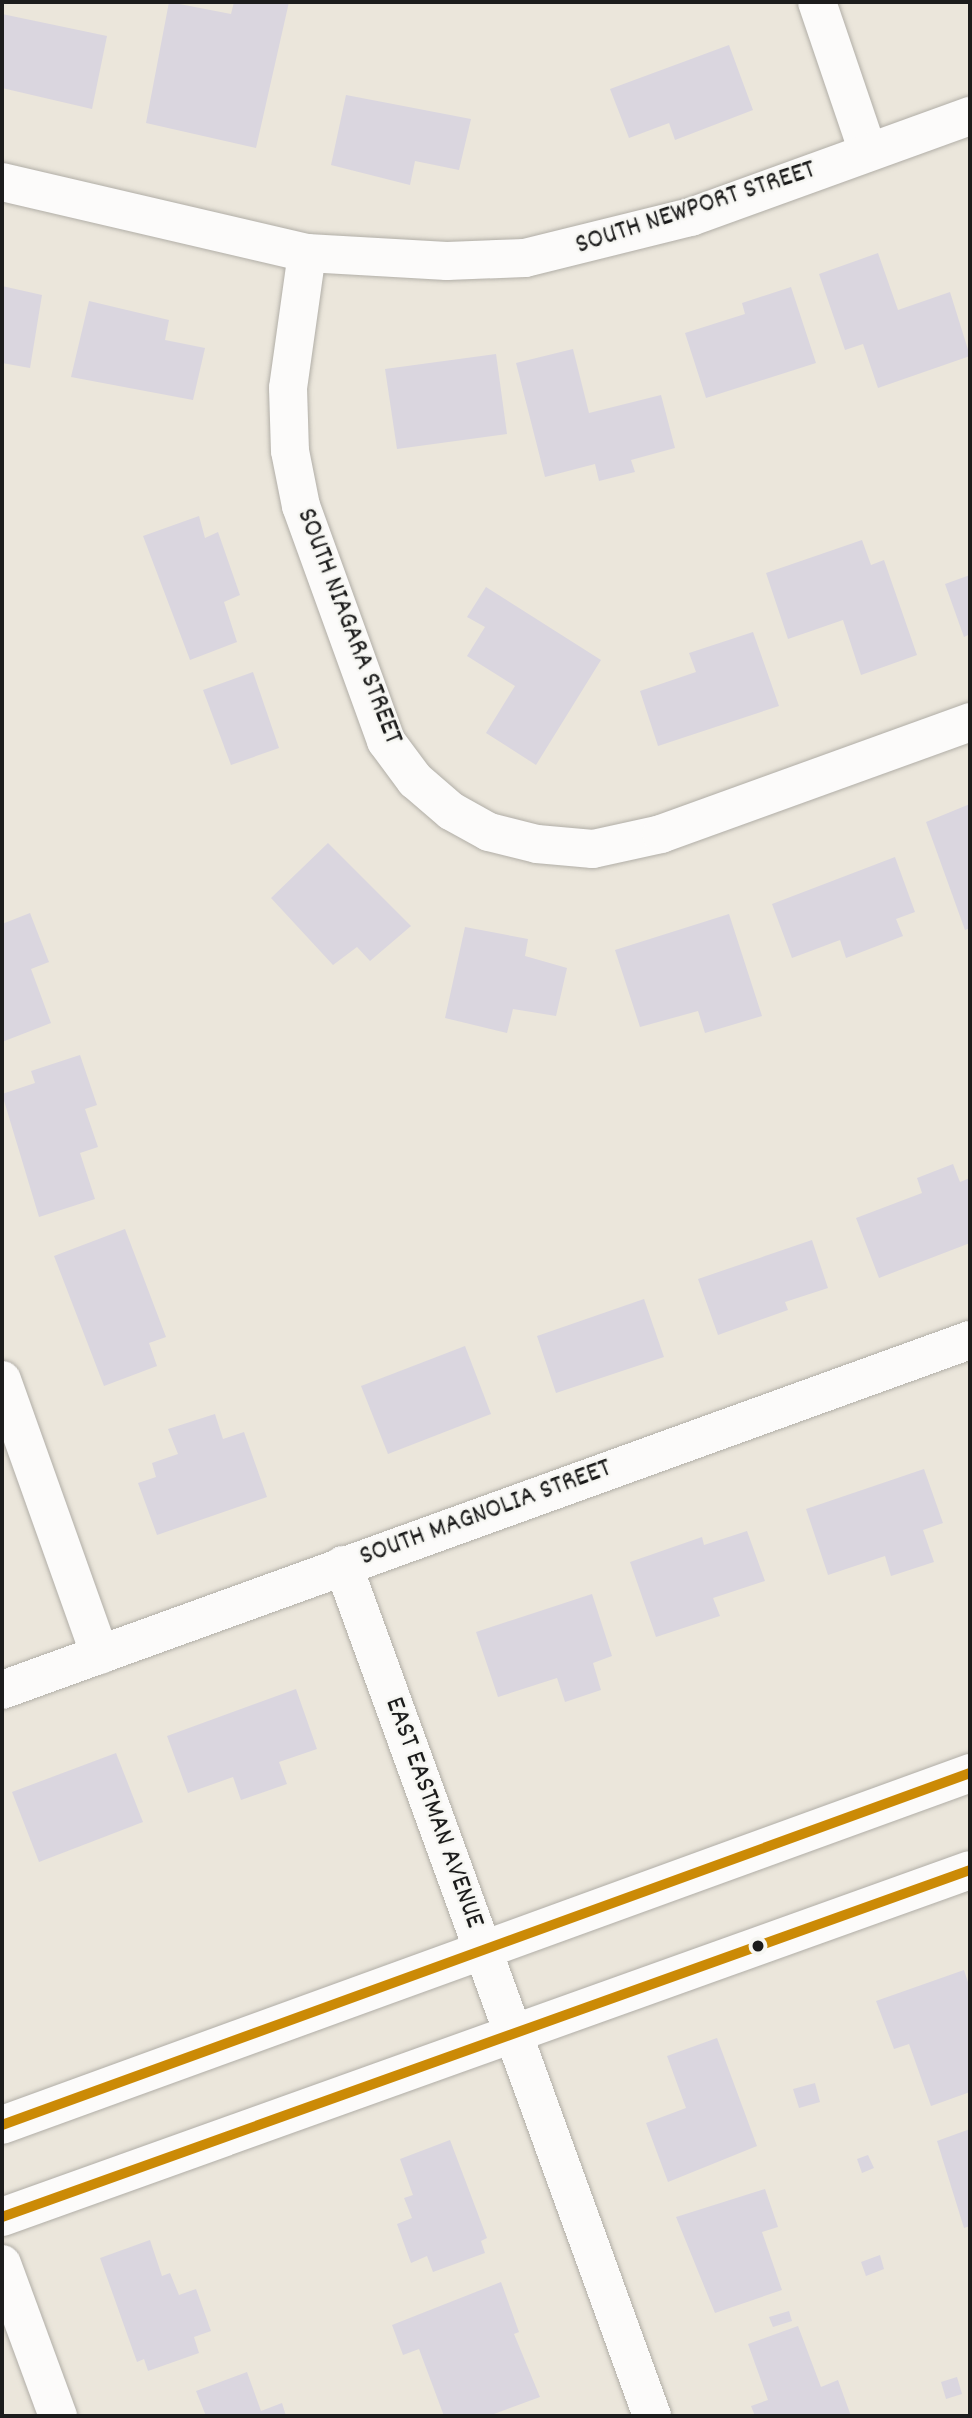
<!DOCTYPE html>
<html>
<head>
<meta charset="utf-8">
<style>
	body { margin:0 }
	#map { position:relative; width:972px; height:2418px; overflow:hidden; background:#ebe6db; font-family:Dekko,sans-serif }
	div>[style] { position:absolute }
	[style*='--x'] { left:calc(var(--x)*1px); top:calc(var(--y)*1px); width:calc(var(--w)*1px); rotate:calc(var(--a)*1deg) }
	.building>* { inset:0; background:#dad6df }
	.roads { filter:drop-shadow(0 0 2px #b1aea7) drop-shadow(0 0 2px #b1aea7) }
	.minor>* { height:38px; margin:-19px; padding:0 19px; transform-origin:19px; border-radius:19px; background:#fcfbfa }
	.secondary>* { height:38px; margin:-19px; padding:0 19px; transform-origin:19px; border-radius:19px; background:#fcfbfa }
	.bus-1>* { height:10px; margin:-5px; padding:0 5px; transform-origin:5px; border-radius:5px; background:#cb8a06 }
	.dots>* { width:19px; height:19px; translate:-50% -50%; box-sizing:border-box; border:4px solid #f6f6f2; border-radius:50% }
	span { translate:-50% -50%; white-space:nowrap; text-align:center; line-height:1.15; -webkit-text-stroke:5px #f6f6f2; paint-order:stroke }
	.street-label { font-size:28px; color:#1c1c1c }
	.frame { position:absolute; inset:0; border:4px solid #1c1c1c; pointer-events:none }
</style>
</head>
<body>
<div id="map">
	<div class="building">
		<div style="clip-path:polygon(169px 2px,231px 14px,234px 2px,289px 2px,256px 148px,146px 123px)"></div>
		<div style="clip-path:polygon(2px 14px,107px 36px,92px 109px,2px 88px)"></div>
		<div style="clip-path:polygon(729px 45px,753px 110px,675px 140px,669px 123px,629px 138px,610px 89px)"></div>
		<div style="clip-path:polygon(346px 95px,471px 119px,459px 170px,415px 161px,410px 185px,331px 165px)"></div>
		<div style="clip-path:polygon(878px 253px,898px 310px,950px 292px,970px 356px,878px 388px,863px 344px,845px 350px,819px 274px)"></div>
		<div style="clip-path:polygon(2px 286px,42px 295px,30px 368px,2px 363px)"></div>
		<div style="clip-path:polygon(791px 287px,816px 363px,706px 398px,685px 333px,745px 314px,742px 303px)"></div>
		<div style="clip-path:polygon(89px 301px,169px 320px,165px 340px,205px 348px,193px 400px,71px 377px)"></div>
		<div style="clip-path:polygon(573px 349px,589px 413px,661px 395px,675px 448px,631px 460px,635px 472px,599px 481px,595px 464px,545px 477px,516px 363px)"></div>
		<div style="clip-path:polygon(496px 354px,507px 434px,397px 449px,385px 369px)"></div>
		<div style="clip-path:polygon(199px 516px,205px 538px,218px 532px,240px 595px,224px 602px,237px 642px,190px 660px,143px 536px)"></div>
		<div style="clip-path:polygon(862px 540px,871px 565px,884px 560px,917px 655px,861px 675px,843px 620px,788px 639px,766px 573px)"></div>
		<div style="clip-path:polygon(970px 575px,970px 634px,964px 637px,945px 584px)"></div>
		<div style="clip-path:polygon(486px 587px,601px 660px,536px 765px,486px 733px,515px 686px,467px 656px,485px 627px,467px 617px)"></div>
		<div style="clip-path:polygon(753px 632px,779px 706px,658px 746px,640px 691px,696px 672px,689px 653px)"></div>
		<div style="clip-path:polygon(253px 672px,279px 748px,231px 765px,203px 690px)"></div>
		<div style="clip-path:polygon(970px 804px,970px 928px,965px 930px,926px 822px)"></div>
		<div style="clip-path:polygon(328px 843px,411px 926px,370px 961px,357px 947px,333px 965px,271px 898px)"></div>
		<div style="clip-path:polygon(895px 857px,915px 912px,896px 919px,903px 936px,846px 958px,840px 940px,792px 958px,772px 904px)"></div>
		<div style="clip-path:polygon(30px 913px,49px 962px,31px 969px,51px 1023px,2px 1042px,2px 924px)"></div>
		<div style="clip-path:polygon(729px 914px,762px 1016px,705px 1033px,698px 1011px,640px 1027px,615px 950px)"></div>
		<div style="clip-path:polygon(465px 927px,528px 939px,525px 956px,567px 968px,556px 1016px,513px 1009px,507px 1033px,445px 1018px)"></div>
		<div style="clip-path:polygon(80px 1055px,97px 1105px,85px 1109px,98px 1147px,80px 1153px,95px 1199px,39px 1217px,2px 1094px,35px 1083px,31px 1071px)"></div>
		<div style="clip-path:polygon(953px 1164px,960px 1182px,970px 1178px,970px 1243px,879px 1278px,856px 1218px,922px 1193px,917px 1178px)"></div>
		<div style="clip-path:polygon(125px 1229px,166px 1337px,149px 1343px,157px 1366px,104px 1386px,54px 1256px)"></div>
		<div style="clip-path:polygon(812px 1240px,828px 1288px,785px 1302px,788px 1310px,718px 1335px,698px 1279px)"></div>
		<div style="clip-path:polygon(644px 1299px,664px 1357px,556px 1393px,537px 1336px)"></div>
		<div style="clip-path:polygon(465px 1346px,491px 1414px,388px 1454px,361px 1386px)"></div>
		<div style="clip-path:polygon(215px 1414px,223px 1439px,244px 1432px,267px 1497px,157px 1535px,138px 1483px,156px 1477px,152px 1463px,178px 1454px,168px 1429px)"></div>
		<div style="clip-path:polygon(924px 1469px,943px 1523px,923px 1530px,934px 1562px,891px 1576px,885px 1556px,828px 1575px,806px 1509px)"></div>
		<div style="clip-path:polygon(747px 1531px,765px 1581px,713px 1598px,720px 1616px,656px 1637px,630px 1562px,702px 1537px,704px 1545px)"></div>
		<div style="clip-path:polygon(592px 1594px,612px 1656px,593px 1663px,601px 1690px,565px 1702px,557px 1678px,498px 1697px,476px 1632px)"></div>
		<div style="clip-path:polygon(296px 1689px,317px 1749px,279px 1762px,287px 1784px,241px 1800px,233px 1777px,188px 1793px,167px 1736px)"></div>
		<div style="clip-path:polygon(116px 1753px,143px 1822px,39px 1862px,12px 1792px)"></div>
		<div style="clip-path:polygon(964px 1970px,970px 1988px,970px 2092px,931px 2106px,909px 2044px,894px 2049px,876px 2001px)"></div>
		<div style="clip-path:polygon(717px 2038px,757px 2146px,668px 2182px,646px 2123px,686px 2108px,667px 2056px)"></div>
		<div style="clip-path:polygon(815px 2083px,820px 2102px,799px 2108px,793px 2089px)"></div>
		<div style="clip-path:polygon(970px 2129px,970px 2226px,964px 2228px,937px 2141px)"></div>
		<div style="clip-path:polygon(450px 2140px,487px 2238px,481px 2241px,485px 2253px,433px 2272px,427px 2256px,411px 2263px,397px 2224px,412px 2218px,404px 2198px,413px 2195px,400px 2159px)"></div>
		<div style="clip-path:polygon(868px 2155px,874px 2168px,862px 2173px,857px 2159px)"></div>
		<div style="clip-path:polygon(765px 2189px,778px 2227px,762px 2232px,782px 2290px,715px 2313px,676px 2217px)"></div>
		<div style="clip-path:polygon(150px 2240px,162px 2276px,170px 2273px,179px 2295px,196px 2289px,211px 2331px,194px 2337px,199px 2353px,148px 2371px,144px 2359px,137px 2362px,100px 2258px)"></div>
		<div style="clip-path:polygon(880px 2255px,884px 2269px,866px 2276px,861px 2262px)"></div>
		<div style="clip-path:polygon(501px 2282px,519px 2332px,514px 2334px,540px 2397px,494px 2414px,444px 2416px,419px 2349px,403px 2355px,392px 2325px)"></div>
		<div style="clip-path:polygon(789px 2311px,792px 2321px,773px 2327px,769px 2317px)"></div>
		<div style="clip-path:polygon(798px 2326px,821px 2387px,838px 2380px,851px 2416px,755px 2416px,751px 2406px,768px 2400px,748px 2344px)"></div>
		<div style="clip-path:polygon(247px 2372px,261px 2411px,282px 2403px,286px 2416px,206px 2416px,196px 2391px)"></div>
		<div style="clip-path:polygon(957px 2377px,962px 2394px,946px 2399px,941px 2382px)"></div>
	</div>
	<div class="roads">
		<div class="minor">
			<div style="--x:817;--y:2;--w:158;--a:71.2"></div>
			<div style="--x:2;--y:182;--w:313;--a:13.1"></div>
			<div style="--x:307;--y:253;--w:140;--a:3.3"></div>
			<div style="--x:447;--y:261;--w:78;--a:-2.2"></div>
			<div style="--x:525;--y:258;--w:171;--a:-13.9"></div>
			<div style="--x:691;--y:217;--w:297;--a:-19.9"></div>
			<div style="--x:307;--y:253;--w:136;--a:98"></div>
			<div style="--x:288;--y:388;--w:63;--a:88.2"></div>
			<div style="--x:290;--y:451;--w:56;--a:78.7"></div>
			<div style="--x:301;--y:506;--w:250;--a:70.1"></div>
			<div style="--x:386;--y:741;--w:49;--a:53.4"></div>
			<div style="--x:415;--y:780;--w:48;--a:40.7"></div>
			<div style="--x:451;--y:811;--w:43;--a:28.9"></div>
			<div style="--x:489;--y:832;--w:49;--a:14"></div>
			<div style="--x:537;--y:844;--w:56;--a:5.1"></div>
			<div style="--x:593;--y:849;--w:70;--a:-12.4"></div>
			<div style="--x:661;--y:834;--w:329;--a:-19.9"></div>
			<div style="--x:2;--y:1380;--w:292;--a:70.4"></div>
			<div style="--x:343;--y:1565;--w:905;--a:70.04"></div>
			<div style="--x:2;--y:1690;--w:1029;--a:-19.88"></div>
			<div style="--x:2;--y:2264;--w:162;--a:69.8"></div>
		</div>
		<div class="secondary">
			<div style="--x:2;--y:2125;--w:1030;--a:-19.98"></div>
			<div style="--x:2;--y:2217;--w:1028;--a:-19.72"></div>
		</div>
	</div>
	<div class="bus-1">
		<div style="--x:2;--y:2125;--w:1030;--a:-19.98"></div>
		<div style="--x:2;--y:2217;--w:1028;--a:-19.72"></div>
	</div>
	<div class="dots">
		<div style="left:758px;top:1946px;background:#1c1c1c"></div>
	</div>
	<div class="street-label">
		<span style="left:696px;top:209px;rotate:-18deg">SOUTH NEWPORT STREET</span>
		<span style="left:348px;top:627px;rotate:69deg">SOUTH NIAGARA STREET</span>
		<span style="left:486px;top:1514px;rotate:-20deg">SOUTH MAGNOLIA STREET</span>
		<span style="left:433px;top:1813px;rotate:70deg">EAST EASTMAN AVENUE</span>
	</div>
	<div class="frame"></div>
</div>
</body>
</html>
